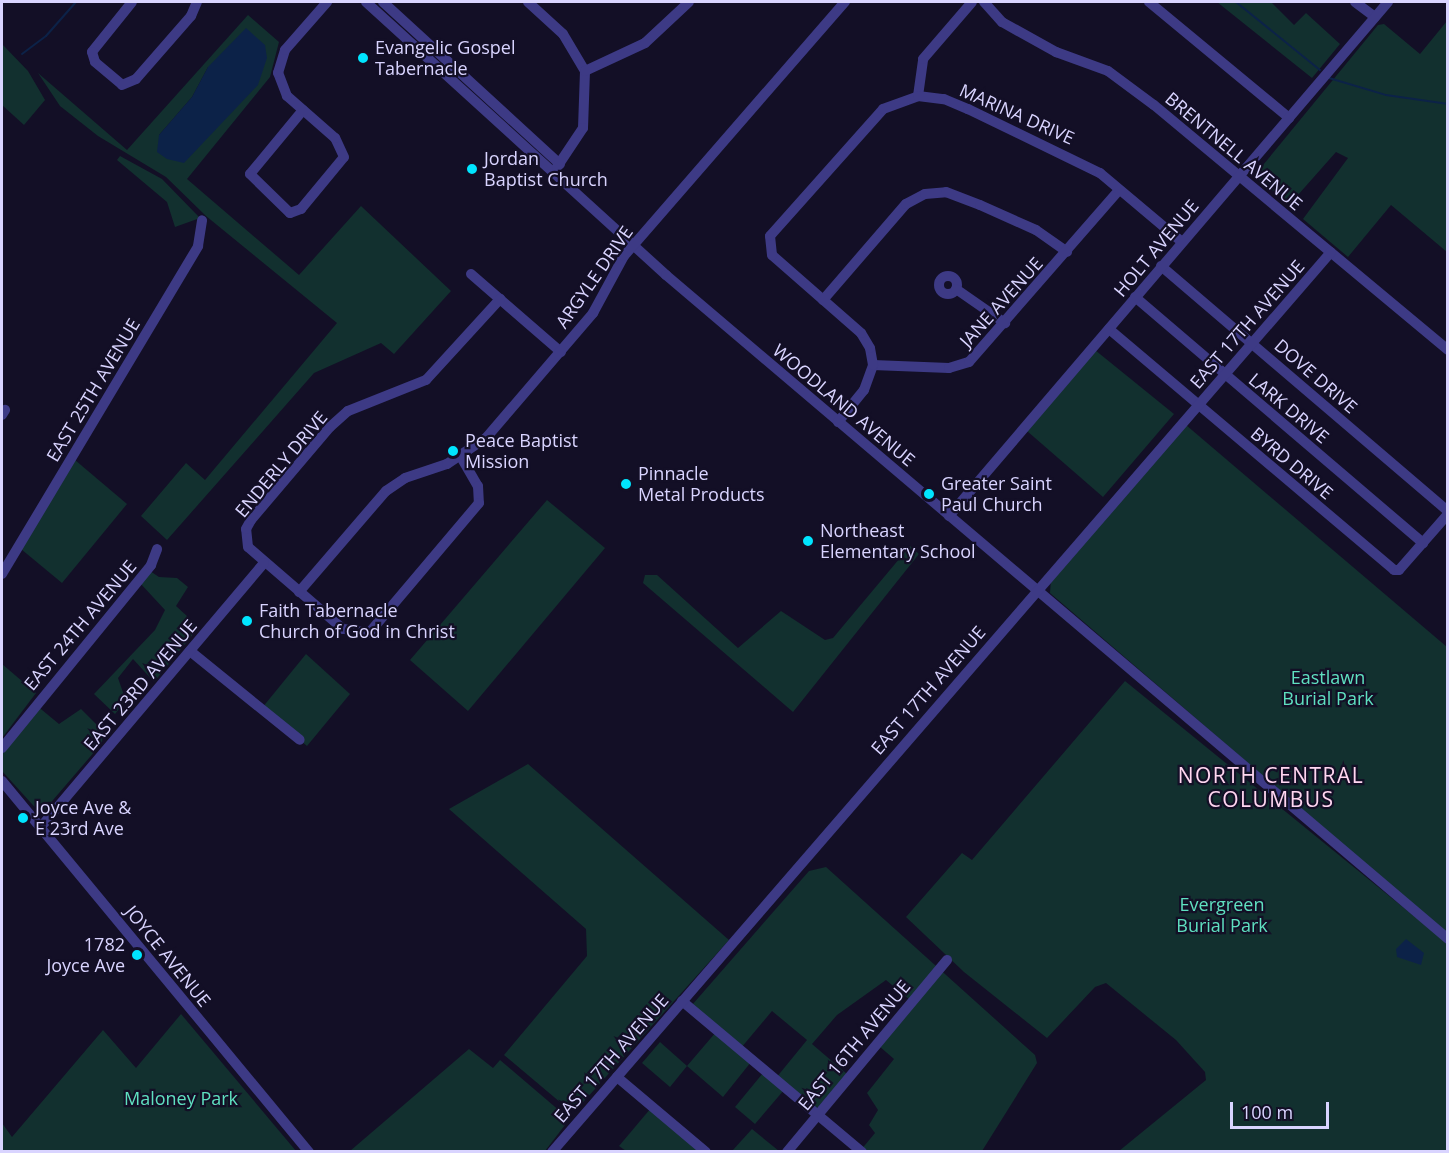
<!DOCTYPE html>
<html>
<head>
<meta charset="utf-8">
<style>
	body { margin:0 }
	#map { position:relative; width:1449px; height:1153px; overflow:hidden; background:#130f26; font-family:"Open Sans",sans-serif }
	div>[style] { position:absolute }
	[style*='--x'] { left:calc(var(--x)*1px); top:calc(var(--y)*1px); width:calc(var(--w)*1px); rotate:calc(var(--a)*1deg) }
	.green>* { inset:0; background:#12302f }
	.water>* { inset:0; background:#0c2248 }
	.stream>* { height:2px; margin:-1px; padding:0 1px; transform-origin:1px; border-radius:1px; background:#0c2248 }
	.minor>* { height:10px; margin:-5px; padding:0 5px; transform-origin:5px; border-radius:5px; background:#3d3a85 }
	.minor>.ring { margin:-5px; padding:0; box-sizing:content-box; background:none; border:10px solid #3d3a85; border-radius:50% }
	.dots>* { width:16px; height:16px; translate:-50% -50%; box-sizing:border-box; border:3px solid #130f26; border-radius:50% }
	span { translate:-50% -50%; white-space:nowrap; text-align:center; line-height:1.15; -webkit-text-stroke:4.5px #130f26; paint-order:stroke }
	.poi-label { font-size:18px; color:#d9d4ff }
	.left { translate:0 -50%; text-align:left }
	.right { translate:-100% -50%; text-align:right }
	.street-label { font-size:18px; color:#d9d4ff }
	.park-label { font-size:18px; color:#5fe0c0 }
	.quarter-label { font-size:21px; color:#ffd6f0; letter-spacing:1.5px }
	.frame { position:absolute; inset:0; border:3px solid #d9d4ff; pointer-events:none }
	.scale { position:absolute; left:1230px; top:1102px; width:99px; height:27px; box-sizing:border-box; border:3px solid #d9d4ff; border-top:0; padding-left:8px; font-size:18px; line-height:21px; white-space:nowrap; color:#d9d4ff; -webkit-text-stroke:4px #130f26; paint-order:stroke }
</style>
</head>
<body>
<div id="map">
	<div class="green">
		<div style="clip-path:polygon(1217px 2px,1271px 2px,1294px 25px,1306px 13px,1340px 44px,1312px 78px)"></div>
		<div style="clip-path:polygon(evenodd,248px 15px,279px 42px,270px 77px,187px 179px,299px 275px,361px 206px,451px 291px,394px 354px,381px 343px,314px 373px,167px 540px,141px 516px,186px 463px,205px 480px,337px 323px,206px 216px,166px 177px,98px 136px,60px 106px,38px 73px,127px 150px,248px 15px,208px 67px,218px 125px,184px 162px,159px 135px,192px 97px,208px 67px)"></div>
		<div style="clip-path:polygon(1447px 21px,1447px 252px,1391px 205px,1348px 257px,1303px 219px,1348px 158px,1336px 152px,1290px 204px,1259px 180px,1259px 170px,1378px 25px,1384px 24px,1420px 54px)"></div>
		<div style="clip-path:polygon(2px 44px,28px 71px,45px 100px,24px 125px,2px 105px)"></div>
		<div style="clip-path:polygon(120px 156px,162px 179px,200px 218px,175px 227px,167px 202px,117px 160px)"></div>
		<div style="clip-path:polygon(1095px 350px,1174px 414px,1103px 497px,1027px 431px)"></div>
		<div style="clip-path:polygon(1186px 425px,1447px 647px,1447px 934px,1050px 593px,1051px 579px)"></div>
		<div style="clip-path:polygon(75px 460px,127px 504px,62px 583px,21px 549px)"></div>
		<div style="clip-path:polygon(547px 500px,605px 548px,468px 711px,410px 660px)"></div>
		<div style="clip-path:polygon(910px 546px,919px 554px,793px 712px,643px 583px,645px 575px,657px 575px,738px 648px,781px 611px,825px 640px,833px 638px)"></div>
		<div style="clip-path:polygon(150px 571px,159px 577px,177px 578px,188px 587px,176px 606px,199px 627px,154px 682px,133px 659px,118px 678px,126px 701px,115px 714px,94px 694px,155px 630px,165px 610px,140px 583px)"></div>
		<div style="clip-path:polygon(306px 654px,350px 694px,307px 746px,262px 708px)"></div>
		<div style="clip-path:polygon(2px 664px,36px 693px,2px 738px)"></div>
		<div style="clip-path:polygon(1125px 681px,1447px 943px,1447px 1151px,1119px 1151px,1206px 1080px,1205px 1072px,1176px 1040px,1106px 983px,1095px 987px,1047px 1038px,964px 972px,906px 917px,962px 853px,972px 860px)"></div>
		<div style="clip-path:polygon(36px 705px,59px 724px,81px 709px,103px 731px,102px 743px,41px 814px,2px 771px,2px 751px)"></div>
		<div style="clip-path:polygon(528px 764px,729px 940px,577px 1109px,567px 1108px,504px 1055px,587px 956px,586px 929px,449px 809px)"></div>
		<div style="clip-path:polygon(826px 867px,1035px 1055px,1037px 1063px,982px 1151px,860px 1151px,875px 1133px,869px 1125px,878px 1110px,867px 1093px,894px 1059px,879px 1046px,910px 1000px,886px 980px,837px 1015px,812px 1044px,847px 1074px,817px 1108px,776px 1078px,807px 1040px,772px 1011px,741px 1048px,692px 1005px,809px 871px)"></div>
		<div style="clip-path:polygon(181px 1014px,296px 1151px,2px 1151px,2px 1123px,12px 1137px,103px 1030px,136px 1068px)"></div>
		<div style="clip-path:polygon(716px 1032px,751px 1062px,723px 1097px,687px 1066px,670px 1087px,642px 1063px,660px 1042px,687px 1066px)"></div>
		<div style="clip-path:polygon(469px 1049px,493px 1068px,500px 1060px,561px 1112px,565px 1125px,545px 1151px,350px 1151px)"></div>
		<div style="clip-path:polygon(763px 1073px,784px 1090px,755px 1124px,735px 1107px)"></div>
		<div style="clip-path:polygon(651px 1108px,702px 1151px,626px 1151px,619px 1146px)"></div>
		<div style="clip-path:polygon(752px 1129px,779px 1151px,732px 1151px)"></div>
	</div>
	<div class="water">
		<div style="clip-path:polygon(246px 28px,265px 45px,267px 58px,258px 85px,184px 163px,167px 159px,157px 152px,159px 135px,192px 97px,208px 67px)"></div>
		<div style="clip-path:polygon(1406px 939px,1424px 953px,1421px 965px,1397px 957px,1396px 949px)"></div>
	</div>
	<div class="stream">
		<div style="--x:1236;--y:2;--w:108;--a:39"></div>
		<div style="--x:22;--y:54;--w:30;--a:-37"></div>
		<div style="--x:46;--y:36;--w:45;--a:-48.6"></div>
		<div style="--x:1329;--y:78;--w:59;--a:16.6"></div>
		<div style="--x:1386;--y:95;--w:63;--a:8.3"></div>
	</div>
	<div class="minor">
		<div style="--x:132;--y:2;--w:64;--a:128.7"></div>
		<div style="--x:92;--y:52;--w:10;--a:73"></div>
		<div style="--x:95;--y:62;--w:35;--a:40"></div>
		<div style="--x:122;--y:85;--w:15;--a:-23"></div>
		<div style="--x:136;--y:79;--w:84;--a:-48.9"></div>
		<div style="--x:191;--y:16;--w:15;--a:-67"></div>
		<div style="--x:366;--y:2;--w:406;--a:42.3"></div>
		<div style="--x:666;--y:275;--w:1026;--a:40.33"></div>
		<div style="--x:383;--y:2;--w:240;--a:42.5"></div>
		<div style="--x:528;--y:2;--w:47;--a:42.4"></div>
		<div style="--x:563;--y:34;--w:43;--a:59.3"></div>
		<div style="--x:585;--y:71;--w:57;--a:92"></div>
		<div style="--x:583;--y:128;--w:47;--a:123.7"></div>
		<div style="--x:984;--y:2;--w:27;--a:48"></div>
		<div style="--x:1002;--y:22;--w:62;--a:29.1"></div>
		<div style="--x:1056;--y:52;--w:55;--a:20.1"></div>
		<div style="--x:1108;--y:71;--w:57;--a:36.5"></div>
		<div style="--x:1154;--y:105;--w:383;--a:39.8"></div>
		<div style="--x:1149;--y:2;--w:182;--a:39.6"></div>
		<div style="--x:1355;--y:2;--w:25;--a:37"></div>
		<div style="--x:585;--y:71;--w:66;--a:-25"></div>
		<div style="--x:645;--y:43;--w:60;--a:-43"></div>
		<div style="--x:918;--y:96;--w:37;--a:-82"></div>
		<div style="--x:923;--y:59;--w:75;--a:-49.3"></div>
		<div style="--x:303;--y:110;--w:83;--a:129.6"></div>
		<div style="--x:250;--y:174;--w:56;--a:44.3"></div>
		<div style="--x:290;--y:213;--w:12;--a:-20"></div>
		<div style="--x:301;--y:209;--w:67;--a:-50.4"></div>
		<div style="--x:344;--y:157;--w:21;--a:-115"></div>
		<div style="--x:335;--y:138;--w:64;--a:-138.8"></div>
		<div style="--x:287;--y:96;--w:25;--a:-111"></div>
		<div style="--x:278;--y:73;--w:24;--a:-73"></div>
		<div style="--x:285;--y:50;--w:64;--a:-48.8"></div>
		<div style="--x:1161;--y:266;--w:377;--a:40.5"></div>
		<div style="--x:471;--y:274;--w:119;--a:40.9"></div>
		<div class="ring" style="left:939px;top:276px;width:8px;height:8px"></div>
		<div style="--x:956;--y:289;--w:60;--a:34.8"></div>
		<div style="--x:1135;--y:297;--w:379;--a:40.5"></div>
		<div style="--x:823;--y:300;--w:127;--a:-49.2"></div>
		<div style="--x:906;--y:204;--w:21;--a:-28"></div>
		<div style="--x:925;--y:194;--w:21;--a:-5"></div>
		<div style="--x:946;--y:192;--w:36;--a:21"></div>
		<div style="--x:980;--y:205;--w:61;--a:24.1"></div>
		<div style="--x:1036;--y:230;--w:38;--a:35"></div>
		<div style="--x:1109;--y:329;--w:373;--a:40.2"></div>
		<div style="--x:1394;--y:570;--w:5;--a:0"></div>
		<div style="--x:1399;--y:570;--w:74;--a:-48.8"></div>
		<div style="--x:873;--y:365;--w:76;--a:2.3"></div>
		<div style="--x:949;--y:368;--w:21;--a:-17"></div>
		<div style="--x:969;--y:362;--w:228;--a:-48.9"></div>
		<div style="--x:2;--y:415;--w:6;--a:-59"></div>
		<div style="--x:838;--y:422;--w:41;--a:-50.9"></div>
		<div style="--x:864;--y:390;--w:27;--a:-70"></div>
		<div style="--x:873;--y:365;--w:17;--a:-100"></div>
		<div style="--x:870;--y:348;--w:17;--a:-121"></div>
		<div style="--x:861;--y:333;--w:118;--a:-138.8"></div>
		<div style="--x:772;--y:255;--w:19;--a:-96"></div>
		<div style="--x:770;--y:236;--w:170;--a:-48.3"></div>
		<div style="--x:883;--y:109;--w:37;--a:-20"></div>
		<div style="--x:918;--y:96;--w:26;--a:7"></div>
		<div style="--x:944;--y:99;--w:26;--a:23"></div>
		<div style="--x:968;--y:109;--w:147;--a:25.9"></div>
		<div style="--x:1100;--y:173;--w:107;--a:40.1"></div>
		<div style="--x:461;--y:457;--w:34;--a:60"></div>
		<div style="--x:478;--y:486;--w:17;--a:87"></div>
		<div style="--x:479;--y:503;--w:170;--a:130.2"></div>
		<div style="--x:369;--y:633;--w:26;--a:-171"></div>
		<div style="--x:343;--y:629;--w:125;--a:-139.2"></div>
		<div style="--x:248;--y:547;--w:18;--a:-96"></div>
		<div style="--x:246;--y:529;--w:10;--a:-61"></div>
		<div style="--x:251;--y:520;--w:122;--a:-49.7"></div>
		<div style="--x:330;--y:427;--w:24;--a:-42"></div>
		<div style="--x:348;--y:411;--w:84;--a:-21.7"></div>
		<div style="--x:426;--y:380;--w:110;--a:-47.6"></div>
		<div style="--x:949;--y:516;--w:676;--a:-49.5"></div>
		<div style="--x:2;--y:574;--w:382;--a:-59.1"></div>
		<div style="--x:198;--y:246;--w:26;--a:-81"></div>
		<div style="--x:299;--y:592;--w:133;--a:-49.3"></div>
		<div style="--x:386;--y:491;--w:23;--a:-34"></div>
		<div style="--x:405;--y:478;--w:44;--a:-18.4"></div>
		<div style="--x:447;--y:464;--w:47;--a:-33.7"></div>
		<div style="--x:486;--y:438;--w:165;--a:-49.4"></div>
		<div style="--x:593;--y:313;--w:65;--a:-61.5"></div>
		<div style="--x:624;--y:256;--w:337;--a:-49"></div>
		<div style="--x:190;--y:651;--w:141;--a:39"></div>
		<div style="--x:2;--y:748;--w:236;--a:-50.8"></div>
		<div style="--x:151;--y:565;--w:17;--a:-69"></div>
		<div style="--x:2;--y:781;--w:482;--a:50.4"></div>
		<div style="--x:40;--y:828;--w:347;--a:-49.8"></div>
		<div style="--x:682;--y:1001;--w:235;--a:40"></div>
		<div style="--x:617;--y:1077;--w:116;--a:40.1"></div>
		<div style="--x:552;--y:1152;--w:1190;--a:-49.12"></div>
		<div style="--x:787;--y:1152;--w:250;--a:-50.2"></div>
	</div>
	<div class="dots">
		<div style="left:363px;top:58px;background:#00e5ff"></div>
		<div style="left:472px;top:169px;background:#00e5ff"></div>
		<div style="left:453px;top:451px;background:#00e5ff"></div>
		<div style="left:626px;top:484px;background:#00e5ff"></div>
		<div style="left:929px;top:494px;background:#00e5ff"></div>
		<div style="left:808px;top:541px;background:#00e5ff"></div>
		<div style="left:247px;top:621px;background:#00e5ff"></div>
		<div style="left:23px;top:818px;background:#00e5ff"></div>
		<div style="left:137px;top:955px;background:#00e5ff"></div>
	</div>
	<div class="poi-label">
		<span class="left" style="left:375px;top:58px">Evangelic Gospel<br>Tabernacle</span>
		<span class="left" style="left:484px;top:169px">Jordan<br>Baptist Church</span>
		<span class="left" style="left:465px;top:451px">Peace Baptist<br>Mission</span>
		<span class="left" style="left:638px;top:484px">Pinnacle<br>Metal Products</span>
		<span class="left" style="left:941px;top:494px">Greater Saint<br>Paul Church</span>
		<span class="left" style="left:820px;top:541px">Northeast<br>Elementary School</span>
		<span class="left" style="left:259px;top:621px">Faith Tabernacle<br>Church of God in Christ</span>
		<span class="left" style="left:35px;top:818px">Joyce Ave &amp;<br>E 23rd Ave</span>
		<span class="right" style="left:125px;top:955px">1782<br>Joyce Ave</span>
	</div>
	<div class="street-label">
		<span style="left:1017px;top:114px;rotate:24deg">MARINA DRIVE</span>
		<span style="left:1234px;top:151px;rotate:40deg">BRENTNELL AVENUE</span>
		<span style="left:1156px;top:248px;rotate:-50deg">HOLT AVENUE</span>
		<span style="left:594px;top:277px;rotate:-55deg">ARGYLE DRIVE</span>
		<span style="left:1001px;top:302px;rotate:-48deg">JANE AVENUE</span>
		<span style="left:1247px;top:324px;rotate:-49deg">EAST 17TH AVENUE</span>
		<span style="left:1316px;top:376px;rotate:41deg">DOVE DRIVE</span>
		<span style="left:93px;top:390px;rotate:-59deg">EAST 25TH AVENUE</span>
		<span style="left:844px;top:405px;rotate:40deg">WOODLAND AVENUE</span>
		<span style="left:1289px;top:408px;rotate:40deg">LARK DRIVE</span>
		<span style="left:1292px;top:463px;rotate:40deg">BYRD DRIVE</span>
		<span style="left:281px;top:464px;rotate:-50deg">ENDERLY DRIVE</span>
		<span style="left:80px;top:625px;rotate:-50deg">EAST 24TH AVENUE</span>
		<span style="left:140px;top:685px;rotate:-50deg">EAST 23RD AVENUE</span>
		<span style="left:928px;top:690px;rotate:-49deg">EAST 17TH AVENUE</span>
		<span style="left:168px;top:956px;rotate:51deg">JOYCE AVENUE</span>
		<span style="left:854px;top:1045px;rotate:-50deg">EAST 16TH AVENUE</span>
		<span style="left:611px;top:1058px;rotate:-49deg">EAST 17TH AVENUE</span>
	</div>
	<div class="park-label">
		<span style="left:1328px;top:688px">Eastlawn<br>Burial Park</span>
		<span style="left:1222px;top:915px">Evergreen<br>Burial Park</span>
		<span style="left:181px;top:1098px">Maloney Park</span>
	</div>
	<div class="quarter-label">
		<span style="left:1271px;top:787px">NORTH CENTRAL<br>COLUMBUS</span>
	</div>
	<div class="frame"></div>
	<div class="scale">100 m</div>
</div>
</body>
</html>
